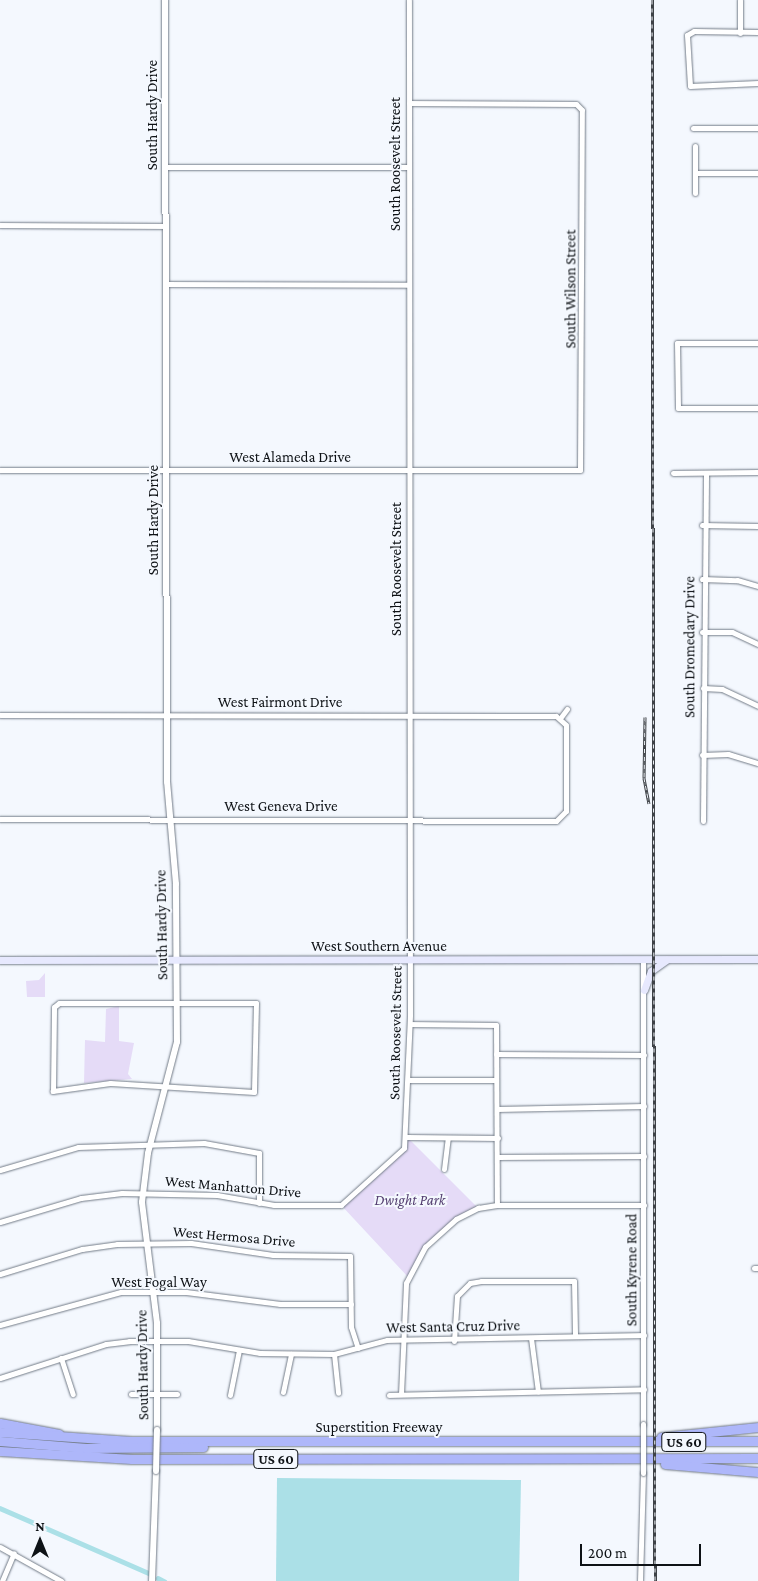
<!DOCTYPE html>
<html>
<head>
<meta charset="utf-8">
<style>
	body { margin:0 }
	#map { position:relative; width:758px; height:1581px; overflow:hidden; background:#f4f8fe; font-family:"Crimson Pro",serif }
	div>[style] { position:absolute }
	[style*='--x'] { left:calc(var(--x)*1px); top:calc(var(--y)*1px); width:calc(var(--w)*1px); rotate:calc(var(--a)*1deg) }
	.green>* { inset:0; background:#e5dbf7 }
	.water>* { inset:0; background:#abe0e7 }
	.canal>* { height:4.5px; margin:-2.25px; padding:0 2.25px; transform-origin:2.25px; border-radius:2.25px; background:#abe0e7 }
	.roads { filter:drop-shadow(0 0 1px #727b87) drop-shadow(0 0 1px #727b87) }
	.minor>* { height:5px; margin:-2.5px; padding:0 2.5px; transform-origin:2.5px; border-radius:2.5px; background:#fff }
	.tertiary>* { height:6px; margin:-3px; padding:0 3px; transform-origin:3px; border-radius:3px; background:#fff }
	.secondary>* { height:7px; margin:-3.5px; padding:0 3.5px; transform-origin:3.5px; border-radius:3.5px; background:#e7e9fe }
	.motorway>* { height:9px; margin:-4.5px; padding:0 4.5px; transform-origin:4.5px; border-radius:4.5px; background:#aeb7fa }
	.rail>* { height:3px; margin-top:-1.5px; transform-origin:0; background:repeating-linear-gradient(90deg,#f4f8fe 0 4px,#3e4247 0 8px); box-sizing:border-box; border-block:1px solid #3e4247 }
	.bridges { filter:drop-shadow(0 0 1px #727b87) drop-shadow(0 0 1px #727b87) }
	.minor-bridge>* { height:5px; margin:-2.5px; padding:0 2.5px; transform-origin:2.5px; border-radius:2.5px; background:#fff }
	.tertiary-bridge>* { height:6px; margin:-3px; padding:0 3px; transform-origin:3px; border-radius:3px; background:#fff }
	span { translate:-50% -50%; white-space:nowrap; text-align:center; line-height:1.15; -webkit-text-stroke:4px #f4f8fe; paint-order:stroke }
	.shield-label span { padding:1px 4px; background:#f4f8fe; border:1px solid; border-radius:4px; -webkit-text-stroke-width:0 }
	.shield-label { font-size:14px; color:#0e1216; font-weight:700 }
	.street-label { font-size:15px; color:#0e1216 }
	.park-label { font-size:15px; color:#554072; font-style:italic }
	.north { position:absolute; left:15px; top:1516px; width:50px; height:50px; -webkit-text-stroke:4px #f4f8fe; paint-order:stroke; rotate:0deg; font-size:14px; font-weight:700; line-height:20px; text-align:center; color:#0e1216 }
	.north::after { content:''; display:block; margin:auto; width:18px; height:22px; background:#0e1216; clip-path:polygon(50% 0,100% 100%,50% 72%,0 100%) }
	.scale { position:absolute; left:580px; top:1544px; width:121px; height:22px; box-sizing:border-box; border:2px solid #0e1216; border-top:0; padding-left:6px; font-size:15px; line-height:18px; white-space:nowrap; color:#0e1216; -webkit-text-stroke:4px #f4f8fe; paint-order:stroke }
</style>
</head>
<body>
<div id="map">
	<div class="green">
		<div style="clip-path:polygon(45px 973px,45px 997px,27px 997px,26px 981px,39px 980px)"></div>
		<div style="clip-path:polygon(119px 1006px,119px 1041px,134px 1043px,128px 1074px,132px 1079px,84px 1083px,85px 1040px,105px 1042px,106px 1009px)"></div>
		<div style="clip-path:polygon(407px 1137px,478px 1208px,456px 1219px,425px 1247px,408px 1277px,341px 1205px,404px 1148px)"></div>
	</div>
	<div class="water">
		<div style="clip-path:polygon(277px 1478px,521px 1480px,519px 1581px,276px 1581px)"></div>
	</div>
	<div class="canal">
		<div style="--x:0;--y:1508;--w:163;--a:23.6"></div>
		<div style="--x:158;--y:1578;--w:7;--a:27"></div>
	</div>
	<div class="roads">
		<div class="minor">
			<div style="--x:740;--y:0;--w:33;--a:90"></div>
			<div style="--x:758;--y:32;--w:64;--a:-179.1"></div>
			<div style="--x:694;--y:31;--w:8;--a:150"></div>
			<div style="--x:687;--y:35;--w:51;--a:86.6"></div>
			<div style="--x:690;--y:86;--w:68;--a:-2.5"></div>
			<div style="--x:693;--y:128;--w:65;--a:0"></div>
			<div style="--x:695;--y:146;--w:47;--a:90"></div>
			<div style="--x:166;--y:167;--w:243;--a:0"></div>
			<div style="--x:695;--y:173;--w:63;--a:0"></div>
			<div style="--x:0;--y:225;--w:165;--a:0.3"></div>
			<div style="--x:166;--y:284;--w:243;--a:0.2"></div>
			<div style="--x:758;--y:343;--w:81;--a:180"></div>
			<div style="--x:677;--y:343;--w:65;--a:89.1"></div>
			<div style="--x:678;--y:408;--w:80;--a:0"></div>
			<div style="--x:0;--y:470;--w:580;--a:0"></div>
			<div style="--x:580;--y:470;--w:360;--a:-89.7"></div>
			<div style="--x:582;--y:110;--w:8;--a:-135"></div>
			<div style="--x:576;--y:104;--w:167;--a:-179.7"></div>
			<div style="--x:673;--y:473;--w:85;--a:-0.7"></div>
			<div style="--x:702;--y:525;--w:56;--a:1"></div>
			<div style="--x:702;--y:579;--w:35;--a:2"></div>
			<div style="--x:737;--y:580;--w:22;--a:16"></div>
			<div style="--x:702;--y:632;--w:30;--a:0"></div>
			<div style="--x:732;--y:632;--w:29;--a:25"></div>
			<div style="--x:703;--y:688;--w:19;--a:3"></div>
			<div style="--x:722;--y:689;--w:40;--a:25"></div>
			<div style="--x:0;--y:715;--w:556;--a:0.1"></div>
			<div style="--x:556;--y:716;--w:13;--a:42"></div>
			<div style="--x:566;--y:725;--w:86;--a:90"></div>
			<div style="--x:566;--y:811;--w:14;--a:135"></div>
			<div style="--x:556;--y:821;--w:556;--a:-179.79"></div>
			<div style="--x:561;--y:717;--w:10;--a:-53"></div>
			<div style="--x:702;--y:755;--w:26;--a:-2"></div>
			<div style="--x:728;--y:754;--w:31;--a:17"></div>
			<div style="--x:703;--y:821;--w:348;--a:-89.5"></div>
			<div style="--x:643;--y:960;--w:464;--a:90"></div>
			<div style="--x:59;--y:1003;--w:197;--a:0"></div>
			<div style="--x:256;--y:1003;--w:89;--a:91.3"></div>
			<div style="--x:254;--y:1092;--w:144;--a:-176.4"></div>
			<div style="--x:110;--y:1083;--w:58;--a:172"></div>
			<div style="--x:53;--y:1091;--w:84;--a:-89.3"></div>
			<div style="--x:54;--y:1007;--w:6;--a:-39"></div>
			<div style="--x:410;--y:1024;--w:86;--a:0.7"></div>
			<div style="--x:496;--y:1025;--w:180;--a:89.7"></div>
			<div style="--x:496;--y:1054;--w:148;--a:0.4"></div>
			<div style="--x:409;--y:1080;--w:86;--a:0"></div>
			<div style="--x:497;--y:1109;--w:147;--a:-1.2"></div>
			<div style="--x:407;--y:1137;--w:91;--a:0.6"></div>
			<div style="--x:497;--y:1157;--w:147;--a:-0.4"></div>
			<div style="--x:444;--y:1169;--w:31;--a:-83"></div>
			<div style="--x:0;--y:1170;--w:81;--a:-16.4"></div>
			<div style="--x:78;--y:1147;--w:126;--a:-1.8"></div>
			<div style="--x:204;--y:1143;--w:56;--a:10.3"></div>
			<div style="--x:259;--y:1153;--w:50;--a:90"></div>
			<div style="--x:0;--y:1222;--w:84;--a:-16.5"></div>
			<div style="--x:81;--y:1198;--w:41;--a:-7"></div>
			<div style="--x:122;--y:1193;--w:95;--a:1.2"></div>
			<div style="--x:217;--y:1195;--w:58;--a:10"></div>
			<div style="--x:274;--y:1205;--w:67;--a:0"></div>
			<div style="--x:341;--y:1205;--w:85;--a:-42.1"></div>
			<div style="--x:404;--y:1148;--w:133;--a:-87.4"></div>
			<div style="--x:410;--y:1015;--w:1015;--a:-90.06"></div>
			<div style="--x:754;--y:1268;--w:4;--a:0"></div>
			<div style="--x:0;--y:1274;--w:86;--a:-17"></div>
			<div style="--x:82;--y:1249;--w:35;--a:-8"></div>
			<div style="--x:117;--y:1244;--w:74;--a:-0.8"></div>
			<div style="--x:191;--y:1243;--w:83;--a:8.3"></div>
			<div style="--x:273;--y:1255;--w:77;--a:0.7"></div>
			<div style="--x:350;--y:1256;--w:71;--a:89.2"></div>
			<div style="--x:351;--y:1327;--w:22;--a:72"></div>
			<div style="--x:0;--y:1325;--w:125;--a:-15.3"></div>
			<div style="--x:121;--y:1292;--w:65;--a:0"></div>
			<div style="--x:186;--y:1292;--w:95;--a:7.3"></div>
			<div style="--x:280;--y:1304;--w:71;--a:0"></div>
			<div style="--x:531;--y:1338;--w:54;--a:82.6"></div>
			<div style="--x:454;--y:1341;--w:45;--a:-86.2"></div>
			<div style="--x:457;--y:1296;--w:18;--a:-45"></div>
			<div style="--x:470;--y:1283;--w:11;--a:-10"></div>
			<div style="--x:481;--y:1281;--w:93;--a:0"></div>
			<div style="--x:574;--y:1281;--w:54;--a:88.9"></div>
			<div style="--x:334;--y:1354;--w:39;--a:84"></div>
			<div style="--x:61;--y:1358;--w:38;--a:72"></div>
			<div style="--x:0;--y:1378;--w:111;--a:-17.8"></div>
			<div style="--x:106;--y:1344;--w:23;--a:-7"></div>
			<div style="--x:129;--y:1341;--w:59;--a:0"></div>
			<div style="--x:188;--y:1341;--w:73;--a:9.5"></div>
			<div style="--x:260;--y:1353;--w:74;--a:0.8"></div>
			<div style="--x:334;--y:1354;--w:55;--a:-14.8"></div>
			<div style="--x:387;--y:1340;--w:257;--a:-1.1"></div>
			<div style="--x:283;--y:1392;--w:39;--a:-78"></div>
			<div style="--x:131;--y:1394;--w:46;--a:0"></div>
			<div style="--x:401;--y:1394;--w:111;--a:-87.4"></div>
			<div style="--x:406;--y:1283;--w:41;--a:-62.2"></div>
			<div style="--x:425;--y:1247;--w:42;--a:-42.1"></div>
			<div style="--x:456;--y:1219;--w:25;--a:-27"></div>
			<div style="--x:478;--y:1208;--w:19;--a:-9"></div>
			<div style="--x:497;--y:1205;--w:147;--a:0"></div>
			<div style="--x:230;--y:1395;--w:46;--a:-78.7"></div>
			<div style="--x:389;--y:1395;--w:255;--a:-1.3"></div>
			<div style="--x:0;--y:1547;--w:70;--a:29.1"></div>
			<div style="--x:2;--y:1581;--w:30;--a:-67"></div>
			<div style="--x:640;--y:1581;--w:108;--a:-88.4"></div>
		</div>
		<div class="tertiary">
			<div style="--x:157;--y:1430;--w:107;--a:-90"></div>
			<div style="--x:157;--y:1323;--w:122;--a:-97.1"></div>
			<div style="--x:142;--y:1202;--w:49;--a:-83"></div>
			<div style="--x:148;--y:1153;--w:115;--a:-75.4"></div>
			<div style="--x:177;--y:1042;--w:158;--a:-90.4"></div>
			<div style="--x:176;--y:884;--w:102;--a:-95"></div>
			<div style="--x:167;--y:782;--w:782;--a:-90.15"></div>
			<div style="--x:152;--y:1581;--w:110;--a:-87.9"></div>
		</div>
		<div class="secondary">
			<div style="--x:0;--y:960;--w:758;--a:-0.08"></div>
			<div style="--x:644;--y:990;--w:20;--a:-70"></div>
			<div style="--x:651;--y:971;--w:19;--a:-36"></div>
		</div>
		<div class="motorway">
			<div style="--x:0;--y:1423;--w:60;--a:10.6"></div>
			<div style="--x:0;--y:1432;--w:131;--a:3.9"></div>
			<div style="--x:131;--y:1441;--w:627;--a:0"></div>
			<div style="--x:661;--y:1437;--w:98;--a:-5.9"></div>
			<div style="--x:0;--y:1441;--w:86;--a:4.7"></div>
			<div style="--x:86;--y:1448;--w:117;--a:-0.5"></div>
			<div style="--x:0;--y:1451;--w:132;--a:3.5"></div>
			<div style="--x:132;--y:1459;--w:626;--a:-0.09"></div>
			<div style="--x:665;--y:1464;--w:93;--a:4.9"></div>
		</div>
	</div>
	<div class="rail">
		<div style="--x:652;--y:0;--w:1581;--a:89.89"></div>
		<div style="--x:645;--y:717;--w:61;--a:90.9"></div>
		<div style="--x:644;--y:778;--w:26;--a:79"></div>
	</div>
	<div class="bridges">
		<div class="minor-bridge">
			<div style="--x:643;--y:1473;--w:49;--a:-90"></div>
		</div>
		<div class="tertiary-bridge">
			<div style="--x:156;--y:1471;--w:41;--a:-88.6"></div>
		</div>
	</div>
	<div class="shield-label">
		<span style="left:684px;top:1442px">US 60</span>
		<span style="left:276px;top:1459px">US 60</span>
	</div>
	<div class="street-label">
		<span style="left:153px;top:115px;rotate:-90deg">South Hardy Drive</span>
		<span style="left:396px;top:164px;rotate:-90deg">South Roosevelt Street</span>
		<span style="left:571px;top:289px;rotate:-90deg">South Wilson Street</span>
		<span style="left:290px;top:458px">West Alameda Drive</span>
		<span style="left:154px;top:520px;rotate:-90deg">South Hardy Drive</span>
		<span style="left:397px;top:569px;rotate:-90deg">South Roosevelt Street</span>
		<span style="left:690px;top:647px;rotate:-90deg">South Dromedary Drive</span>
		<span style="left:280px;top:703px">West Fairmont Drive</span>
		<span style="left:281px;top:807px">West Geneva Drive</span>
		<span style="left:162px;top:925px;rotate:-91deg">South Hardy Drive</span>
		<span style="left:379px;top:947px">West Southern Avenue</span>
		<span style="left:396px;top:1033px;rotate:-89deg">South Roosevelt Street</span>
		<span style="left:233px;top:1187px;rotate:5deg">West Manhatton Drive</span>
		<span style="left:234px;top:1237px;rotate:5deg">West Hermosa Drive</span>
		<span style="left:632px;top:1270px;rotate:-90deg">South Kyrene Road</span>
		<span style="left:159px;top:1283px">West Fogal Way</span>
		<span style="left:453px;top:1327px;rotate:-1deg">West Santa Cruz Drive</span>
		<span style="left:143px;top:1365px;rotate:-91deg">South Hardy Drive</span>
		<span style="left:379px;top:1428px">Superstition Freeway</span>
	</div>
	<div class="park-label">
		<span style="left:410px;top:1201px">Dwight Park</span>
	</div>
	<div class="north">N</div>
	<div class="scale">200 m</div>
</div>
</body>
</html>
